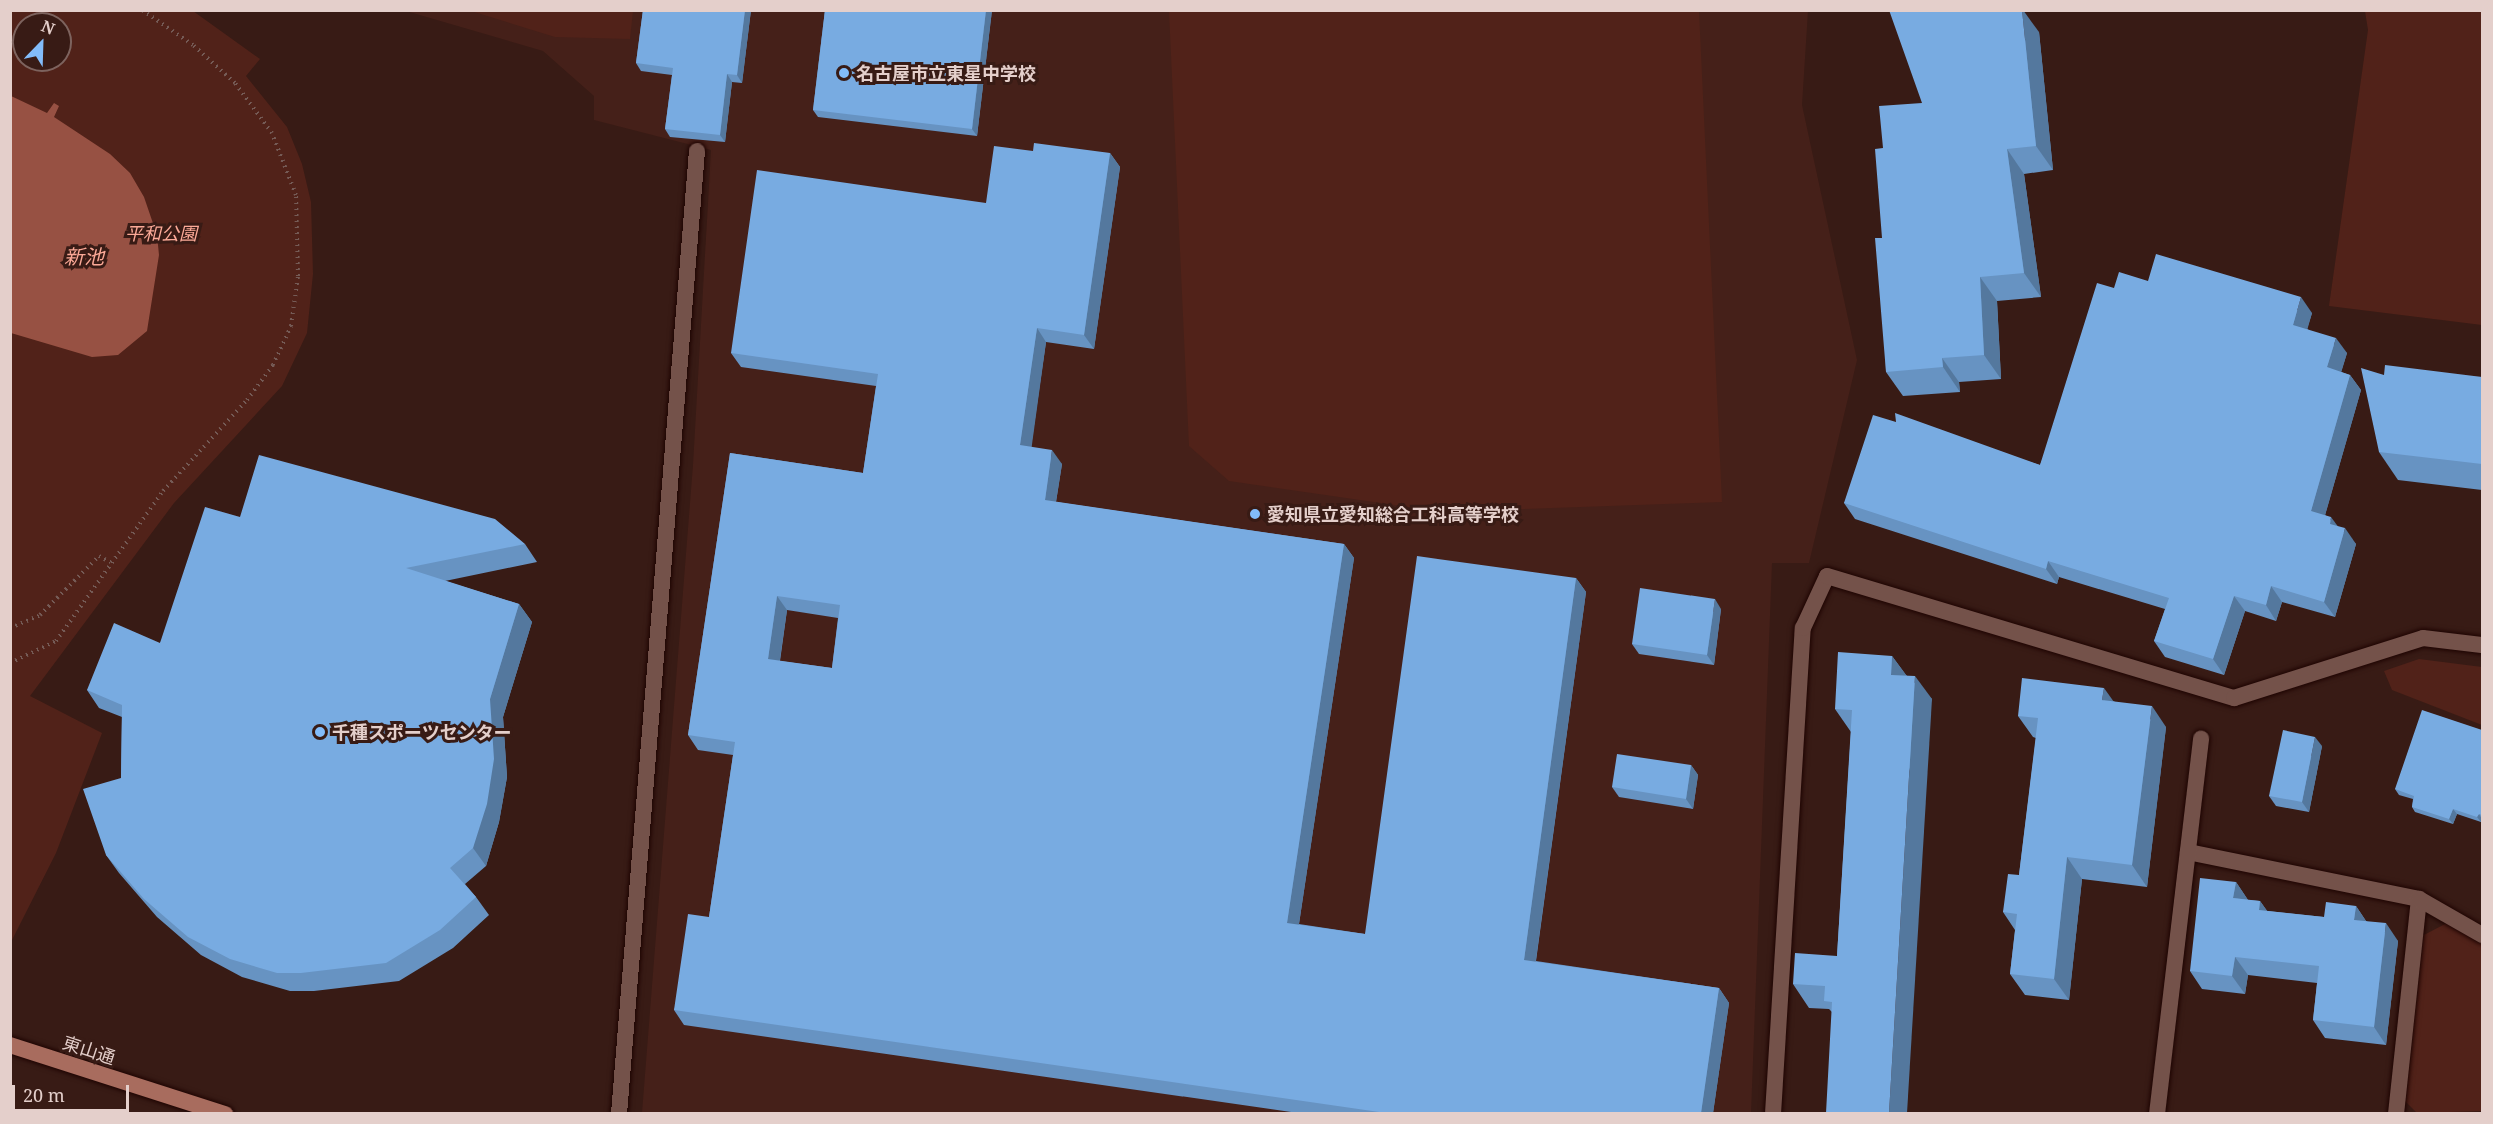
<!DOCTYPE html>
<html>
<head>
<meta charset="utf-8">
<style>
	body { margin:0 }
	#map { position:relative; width:2493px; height:1124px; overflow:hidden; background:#381b15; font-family:"Noto Serif","Noto Sans JP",serif }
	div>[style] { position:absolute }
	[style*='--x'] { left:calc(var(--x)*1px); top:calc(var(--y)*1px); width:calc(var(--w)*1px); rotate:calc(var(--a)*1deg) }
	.built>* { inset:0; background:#452019 }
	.green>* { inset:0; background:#512219 }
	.water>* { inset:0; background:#975143 }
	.path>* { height:4px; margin-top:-2px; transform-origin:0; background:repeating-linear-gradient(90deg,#755b56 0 1.5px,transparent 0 6px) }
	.roads { filter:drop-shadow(0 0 2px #1e0402) drop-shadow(0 0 2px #1e0402) }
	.service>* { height:16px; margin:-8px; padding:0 8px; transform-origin:8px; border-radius:8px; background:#74524a }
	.minor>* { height:16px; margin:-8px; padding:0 8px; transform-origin:8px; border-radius:8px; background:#74524a }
	.primary>* { height:16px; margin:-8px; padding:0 8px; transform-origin:8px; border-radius:8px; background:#a86c5e }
	.wall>* { inset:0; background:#6793c2 }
	.shaded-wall>* { inset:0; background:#54789e }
	.building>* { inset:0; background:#78abe1 }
	.dots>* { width:16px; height:16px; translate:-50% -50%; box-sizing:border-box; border:3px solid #381b15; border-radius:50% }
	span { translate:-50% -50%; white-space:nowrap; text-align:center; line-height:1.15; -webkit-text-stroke:6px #381b15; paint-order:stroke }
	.poi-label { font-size:18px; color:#e4cfcb; font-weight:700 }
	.left { translate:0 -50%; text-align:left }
	.park-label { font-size:18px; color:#fcaa98; font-style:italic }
	.street-label { font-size:18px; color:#e4cfcb }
	.water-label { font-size:20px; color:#fba997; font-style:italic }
	.frame { position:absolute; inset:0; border:12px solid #e4cfcb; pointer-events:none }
	.north { position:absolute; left:12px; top:12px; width:60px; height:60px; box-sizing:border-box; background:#381b15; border:2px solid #7d635e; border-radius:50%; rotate:23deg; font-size:16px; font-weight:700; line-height:24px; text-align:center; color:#e4cfcb }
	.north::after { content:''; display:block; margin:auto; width:21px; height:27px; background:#82bcfa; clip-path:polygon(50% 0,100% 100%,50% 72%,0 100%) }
	.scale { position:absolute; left:12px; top:1085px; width:117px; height:27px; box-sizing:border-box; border:3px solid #e4cfcb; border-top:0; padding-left:8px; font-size:18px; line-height:21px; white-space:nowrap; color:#e4cfcb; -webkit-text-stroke:4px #381b15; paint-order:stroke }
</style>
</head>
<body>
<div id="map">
	<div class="built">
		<div style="clip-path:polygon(406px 11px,1808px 11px,1802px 105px,1857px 360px,1809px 563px,1772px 563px,1751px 1113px,642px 1113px,693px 465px,711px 150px,594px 120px,594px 96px,543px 51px)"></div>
	</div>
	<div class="green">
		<div style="clip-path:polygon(evenodd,11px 11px,193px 11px,260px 59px,246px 76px,287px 127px,302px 164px,311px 202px,313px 274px,307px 333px,282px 386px,174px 503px,30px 696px,102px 733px,56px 853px,11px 942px,11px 11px,24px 24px,60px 24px,60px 60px,24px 60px,24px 24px)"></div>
		<div style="clip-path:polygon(471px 11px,633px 11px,630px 39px,555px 37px)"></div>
		<div style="clip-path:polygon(1169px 11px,1699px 11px,1722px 502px,1443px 512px,1229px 481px,1189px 446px)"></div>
		<div style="clip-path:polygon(2365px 11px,2482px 11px,2482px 325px,2329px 306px,2368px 30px)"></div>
		<div style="clip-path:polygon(2419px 659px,2482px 667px,2482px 725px,2392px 690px,2384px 671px)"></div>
		<div style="clip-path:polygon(2449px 922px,2482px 942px,2482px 1111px,2417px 1113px,2403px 1099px,2420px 937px)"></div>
	</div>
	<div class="water">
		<div style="clip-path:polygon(11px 96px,47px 113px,54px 103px,59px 106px,54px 117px,110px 154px,130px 173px,144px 197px,157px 235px,159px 255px,147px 331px,118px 355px,92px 357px,11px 333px)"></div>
	</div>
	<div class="path">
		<div style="--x:10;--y:628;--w:33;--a:-23"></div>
		<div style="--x:40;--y:615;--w:83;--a:-45"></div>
		<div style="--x:99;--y:556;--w:13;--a:29"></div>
		<div style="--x:10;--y:663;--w:51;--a:-25.6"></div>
		<div style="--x:56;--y:641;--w:184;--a:-54.5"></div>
		<div style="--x:163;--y:491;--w:124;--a:-47.3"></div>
		<div style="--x:247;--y:400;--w:44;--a:-53.4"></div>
		<div style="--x:273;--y:365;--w:43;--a:-65.2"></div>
		<div style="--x:291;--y:326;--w:50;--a:-82"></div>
		<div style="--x:298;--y:276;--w:81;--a:-91.4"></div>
		<div style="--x:296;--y:195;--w:66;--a:-111.2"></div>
		<div style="--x:272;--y:133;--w:62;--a:-126.5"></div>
		<div style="--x:235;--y:83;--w:57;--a:-137.9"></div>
		<div style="--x:193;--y:45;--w:62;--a:-145.5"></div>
	</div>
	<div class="roads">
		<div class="service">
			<div style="--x:619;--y:1114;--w:966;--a:-85.37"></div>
		</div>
		<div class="minor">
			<div style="--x:2188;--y:852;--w:236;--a:11.5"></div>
			<div style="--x:1773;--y:1114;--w:487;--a:-86.5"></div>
			<div style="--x:1803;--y:628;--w:57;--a:-65.2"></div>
			<div style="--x:1827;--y:576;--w:425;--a:16.7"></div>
			<div style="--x:2234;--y:698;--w:198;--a:-17.6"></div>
			<div style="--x:2423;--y:638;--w:59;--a:6.8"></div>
			<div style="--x:2157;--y:1114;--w:378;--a:-83.3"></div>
			<div style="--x:2396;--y:1114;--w:216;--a:-83.9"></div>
			<div style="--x:2419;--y:899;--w:73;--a:29.7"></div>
		</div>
		<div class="primary">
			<div style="--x:10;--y:1045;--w:226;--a:17.8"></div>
		</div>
	</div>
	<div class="wall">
		<div style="clip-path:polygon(643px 10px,751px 10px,742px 83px,732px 82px,725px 142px,670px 137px,665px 129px,672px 75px,641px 71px,636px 63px)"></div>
		<div style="clip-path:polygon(825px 10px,992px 10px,977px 136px,818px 117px,813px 110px)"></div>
		<div style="clip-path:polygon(2039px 32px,2053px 170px,2024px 174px,2041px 297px,1997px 301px,2001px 379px,1959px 382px,1960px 392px,1903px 396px,1886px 372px,1882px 238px,1922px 103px)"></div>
		<div style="clip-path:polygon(evenodd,1033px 151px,1110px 153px,1120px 167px,1094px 349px,1046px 342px,1031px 447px,1062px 464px,1056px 502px,1344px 544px,1354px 558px,1299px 924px,1365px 934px,1576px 578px,1586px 592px,1536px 961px,1719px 988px,1729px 1003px,1713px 1113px,1298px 1113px,684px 1025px,674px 1010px,709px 917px,733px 755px,698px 750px,688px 735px,730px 453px,863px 473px,876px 386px,741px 367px,731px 353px,986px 203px,1033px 151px,787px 610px,838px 618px,832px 668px,780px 661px,787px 610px)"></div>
		<div style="clip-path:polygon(2148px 281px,2312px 313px,2307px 329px,2347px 353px,2341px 372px,2350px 375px,2361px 390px,2325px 515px,2356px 544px,2335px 617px,2282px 602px,2276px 621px,2245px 611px,2224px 675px,2165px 657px,2154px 641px,2165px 609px,2059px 577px,2057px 584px,1855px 519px,1844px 503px,1896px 422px,2040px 465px,2114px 288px)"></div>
		<div style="clip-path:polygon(2384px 375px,2482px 377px,2482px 490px,2398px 480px,2379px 452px)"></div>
		<div style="clip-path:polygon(240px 517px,525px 544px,537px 562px,445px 581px,519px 604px,532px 622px,503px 717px,507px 777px,499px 822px,486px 866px,465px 884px,476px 897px,489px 915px,453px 948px,399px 981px,314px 991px,290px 991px,242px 977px,201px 955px,157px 917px,119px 873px,106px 855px,121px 778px,122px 717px,99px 708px,87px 690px,160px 643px)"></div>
		<div style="clip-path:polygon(1721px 609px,1714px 665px,1639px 654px,1632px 644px)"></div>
		<div style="clip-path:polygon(1892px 656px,1906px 675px,1932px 699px,1832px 1012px,1829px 1009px,1809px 1008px,1793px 984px,1837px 956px,1851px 732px,1835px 709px)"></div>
		<div style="clip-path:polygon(2113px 701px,2166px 727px,2147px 887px,2082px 879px,2069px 1000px,2025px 995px,2010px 974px,2015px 930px,2003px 912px,2019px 875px,2036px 738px,2033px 737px,2018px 716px)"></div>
		<div style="clip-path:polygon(2482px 730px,2482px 819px,2481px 822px,2457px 814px,2453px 824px,2415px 812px,2412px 807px,2413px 799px,2399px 795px,2395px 789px)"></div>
		<div style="clip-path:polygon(2322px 746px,2309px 812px,2276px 806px,2269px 796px)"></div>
		<div style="clip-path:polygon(1691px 765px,1698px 775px,1693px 809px,1619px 797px,1612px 787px)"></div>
		<div style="clip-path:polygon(2236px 882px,2248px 900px,2260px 901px,2267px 911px,2324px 917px,2356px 906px,2366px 921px,2398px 941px,2386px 1045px,2325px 1038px,2313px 1020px,2317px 983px,2248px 975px,2245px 994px,2202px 989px,2190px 971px)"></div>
	</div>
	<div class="shaded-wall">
		<div style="clip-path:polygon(745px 10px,751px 10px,742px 83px,737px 75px)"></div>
		<div style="clip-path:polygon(986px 10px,992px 10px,977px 136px,972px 129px)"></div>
		<div style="clip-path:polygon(2022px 10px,2023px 10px,2039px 32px,2053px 170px,2036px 146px)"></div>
		<div style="clip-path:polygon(727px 74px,732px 82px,725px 142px,720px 135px)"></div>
		<div style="clip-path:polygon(2007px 149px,2024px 174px,2041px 297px,2024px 273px)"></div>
		<div style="clip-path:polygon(1110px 153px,1120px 167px,1094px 349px,1084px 335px)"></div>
		<div style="clip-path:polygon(1980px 277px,1997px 301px,2001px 379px,1984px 355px)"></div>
		<div style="clip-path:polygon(2301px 297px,2312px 313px,2304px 341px,2293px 325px)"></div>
		<div style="clip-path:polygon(1037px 328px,1046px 342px,1030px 459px,1020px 445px)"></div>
		<div style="clip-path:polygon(2336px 338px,2347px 353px,2338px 383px,2327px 367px)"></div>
		<div style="clip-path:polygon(1942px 358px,1959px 382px,1960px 392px,1943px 367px)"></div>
		<div style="clip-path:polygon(2350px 375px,2361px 390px,2322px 526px,2311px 511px)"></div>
		<div style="clip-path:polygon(1052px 450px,1062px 464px,1054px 514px,1045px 500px)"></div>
		<div style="clip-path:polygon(2331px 517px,2342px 532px,2330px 524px)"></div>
		<div style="clip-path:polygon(2345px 528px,2356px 544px,2335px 617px,2324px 602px)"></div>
		<div style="clip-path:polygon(1344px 544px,1354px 558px,1297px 937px,1287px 923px)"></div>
		<div style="clip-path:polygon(2048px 561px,2059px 577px,2057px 584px,2046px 569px)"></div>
		<div style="clip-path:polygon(1576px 578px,1586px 592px,1534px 974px,1524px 960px)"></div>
		<div style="clip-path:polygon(2271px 586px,2282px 602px,2276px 621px,2266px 605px)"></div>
		<div style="clip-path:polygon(777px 596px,787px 610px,778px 673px,768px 659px)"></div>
		<div style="clip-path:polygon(2234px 596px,2245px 611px,2224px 675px,2213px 659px)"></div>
		<div style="clip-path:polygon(1715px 599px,1721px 609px,1714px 665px,1707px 655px)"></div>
		<div style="clip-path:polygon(519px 604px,532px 622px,503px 717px,507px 777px,499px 822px,486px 866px,473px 848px,490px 699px)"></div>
		<div style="clip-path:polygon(1892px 656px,1909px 679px,1891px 675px)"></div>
		<div style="clip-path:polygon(1915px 676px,1932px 699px,1907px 1113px,1889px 1113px)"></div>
		<div style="clip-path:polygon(2104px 688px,2119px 709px,2102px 700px)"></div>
		<div style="clip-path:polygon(2152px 706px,2166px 727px,2147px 887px,2132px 865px)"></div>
		<div style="clip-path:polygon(2315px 737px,2322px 746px,2309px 812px,2302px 802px)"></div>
		<div style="clip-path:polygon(1691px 765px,1698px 775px,1693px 809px,1686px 799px)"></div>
		<div style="clip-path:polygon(2453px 809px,2457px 814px,2453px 824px,2449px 819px)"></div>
		<div style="clip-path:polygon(2479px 814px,2482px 819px,2481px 822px,2477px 817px)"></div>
		<div style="clip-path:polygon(2067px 857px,2082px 879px,2069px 1000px,2054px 979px)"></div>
		<div style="clip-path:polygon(2236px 882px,2248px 900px,2233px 898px)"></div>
		<div style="clip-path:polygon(2260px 901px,2273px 919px,2259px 910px)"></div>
		<div style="clip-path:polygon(2356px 906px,2368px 924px,2354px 920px)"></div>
		<div style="clip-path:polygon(2386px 923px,2398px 941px,2386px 1045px,2374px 1027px)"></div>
		<div style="clip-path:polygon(2235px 957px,2248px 975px,2245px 994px,2232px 976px)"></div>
		<div style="clip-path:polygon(1719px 988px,1729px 1003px,1713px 1113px,1701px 1113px)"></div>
	</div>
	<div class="building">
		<div style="clip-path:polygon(643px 10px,745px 10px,737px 75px,727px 74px,720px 135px,665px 129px,673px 68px,636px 63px)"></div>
		<div style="clip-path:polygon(825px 10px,986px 10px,972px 129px,813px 110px)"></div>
		<div style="clip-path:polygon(1889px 10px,1998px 10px,1998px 11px,2022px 10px,2036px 146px,2007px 149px,2024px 273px,1980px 277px,1984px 355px,1942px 358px,1943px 367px,1886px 372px,1875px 238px,1882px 238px,1875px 149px,1883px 148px,1879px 106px,1922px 103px)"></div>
		<div style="clip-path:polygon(evenodd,1034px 143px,1110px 153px,1084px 335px,1037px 328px,1020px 445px,1052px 450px,1045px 500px,1344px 544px,1287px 923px,1365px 934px,1417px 556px,1576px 578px,1524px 960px,1719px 988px,1701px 1113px,1386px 1113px,674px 1010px,688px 914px,709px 917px,735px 742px,688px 735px,730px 453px,863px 473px,878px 374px,731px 353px,757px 170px,986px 203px,994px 146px,1033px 151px,1034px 143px,777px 596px,840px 605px,832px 668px,768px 659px,777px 596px)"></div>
		<div style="clip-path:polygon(2156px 254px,2301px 297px,2293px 325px,2336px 338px,2327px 367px,2350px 375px,2311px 511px,2331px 517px,2330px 524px,2345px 528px,2324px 602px,2271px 586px,2266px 605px,2234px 596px,2213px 659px,2154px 641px,2169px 598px,2048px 561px,2046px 569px,1844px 503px,1873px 415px,1896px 422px,1895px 413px,2040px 465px,2097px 283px,2114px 288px,2119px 272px,2148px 281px)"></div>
		<div style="clip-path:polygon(2385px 365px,2482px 377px,2482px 464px,2379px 452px,2361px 368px,2384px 375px)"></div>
		<div style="clip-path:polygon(259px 455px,495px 519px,525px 544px,406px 568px,519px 604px,490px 699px,494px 759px,487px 804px,473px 848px,450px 868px,476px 897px,440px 930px,386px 963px,301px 973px,277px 973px,230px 959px,188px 937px,144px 899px,106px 855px,83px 789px,121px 778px,122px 705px,87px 690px,114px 623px,160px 643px,205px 507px,240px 517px)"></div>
		<div style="clip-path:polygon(1640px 588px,1715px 599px,1707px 655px,1632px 644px)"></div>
		<div style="clip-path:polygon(1838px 652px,1892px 656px,1891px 675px,1915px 676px,1889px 1113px,1826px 1113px,1832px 1002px,1824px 1001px,1825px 986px,1793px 984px,1795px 953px,1837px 956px,1852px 710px,1835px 709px)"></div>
		<div style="clip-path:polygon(2022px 678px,2104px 688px,2102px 700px,2152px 706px,2132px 865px,2067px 857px,2054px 979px,2010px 974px,2017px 914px,2003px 912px,2008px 874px,2019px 875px,2038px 718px,2018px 716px)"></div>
		<div style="clip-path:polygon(2422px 710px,2482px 730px,2482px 815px,2479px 814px,2477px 817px,2453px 809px,2449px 819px,2412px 807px,2414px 796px,2395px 789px)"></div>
		<div style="clip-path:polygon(2283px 730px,2315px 737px,2302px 802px,2269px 796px)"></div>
		<div style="clip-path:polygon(1617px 754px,1691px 765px,1686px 799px,1612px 787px)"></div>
		<div style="clip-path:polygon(2200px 878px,2236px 882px,2233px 898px,2260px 901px,2259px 910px,2324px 917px,2326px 902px,2356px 906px,2354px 920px,2386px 923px,2374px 1027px,2313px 1020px,2319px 966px,2235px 957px,2232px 976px,2190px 971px)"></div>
	</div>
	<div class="dots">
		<div style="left:844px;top:73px;background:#82bcfa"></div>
		<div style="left:1255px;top:514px;background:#82bcfa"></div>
		<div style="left:320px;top:732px;background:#82bcfa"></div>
	</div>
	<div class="poi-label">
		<span class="left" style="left:856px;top:73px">名古屋市立東星中学校</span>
		<span class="left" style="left:1267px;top:514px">愛知県立愛知総合工科高等学校</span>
		<span class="left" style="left:332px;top:732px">千種スポーツセンター</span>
	</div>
	<div class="park-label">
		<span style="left:161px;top:233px">平和公園</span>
	</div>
	<div class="street-label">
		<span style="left:89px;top:1050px;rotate:18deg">東山通</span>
	</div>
	<div class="water-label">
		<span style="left:84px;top:256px">新池</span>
	</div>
	<div class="frame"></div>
	<div class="north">N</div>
	<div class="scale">20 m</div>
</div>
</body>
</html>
